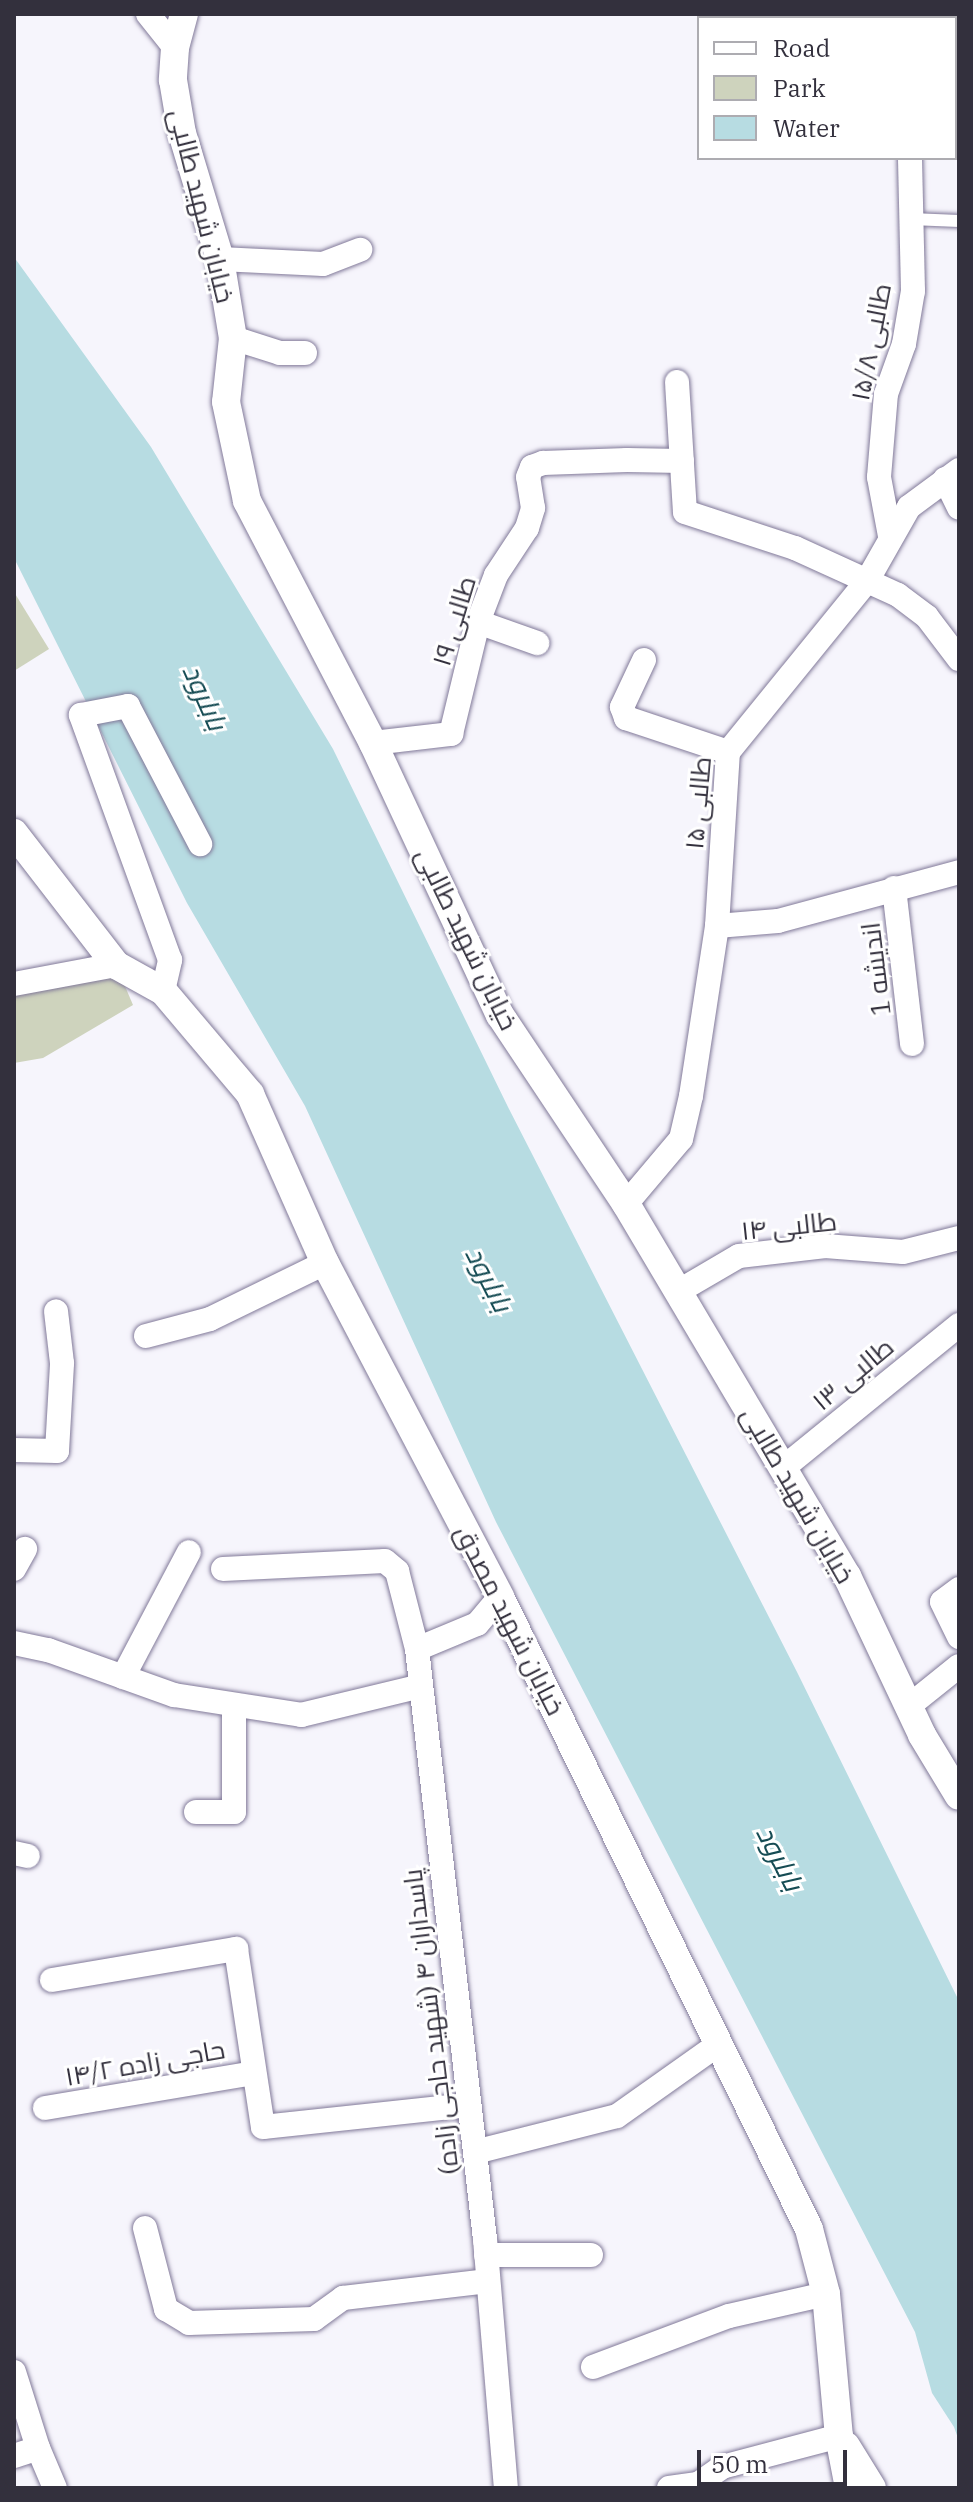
<!DOCTYPE html>
<html>
<head>
<meta charset="utf-8">
<style>
	body { margin:0 }
	#map { position:relative; width:973px; height:2502px; overflow:hidden; background:#f6f5fc; font-family:"IBM Plex Serif",Cairo,serif }
	div>[style] { position:absolute }
	[style*='--x'] { left:calc(var(--x)*1px); top:calc(var(--y)*1px); width:calc(var(--w)*1px); rotate:calc(var(--a)*1deg) }
	.green>* { inset:0; background:#ced3bd }
	.water>* { inset:0; background:#b7dce2 }
	.roads { filter:drop-shadow(0 0 2px #817999) drop-shadow(0 0 2px #817999) }
	.service>* { height:12px; margin:-6px; padding:0 6px; transform-origin:6px; border-radius:6px; background:#fff }
	.minor>* { height:24px; margin:-12px; padding:0 12px; transform-origin:12px; border-radius:12px; background:#fff }
	.tertiary>* { height:28px; margin:-14px; padding:0 14px; transform-origin:14px; border-radius:14px; background:#fff }
	span { translate:-50% -50%; white-space:nowrap; text-align:center; line-height:1.15; -webkit-text-stroke:6px #fff; paint-order:stroke }
	.street-label { font-size:26px; color:#33303d }
	.water-label { font-size:28px; color:#164c54; font-style:italic }
	.frame { position:absolute; inset:0; border:16px solid #33303d; pointer-events:none }
	.legend { position:absolute; left:697px; top:16px; width:260px; height:144px; box-sizing:border-box; background:#fff; border:2px solid #adacb1; margin:0; padding:10px 14px; list-style:none; font-size:24px; color:#33303d }
	.legend li { display:flex; align-items:center; gap:16px; height:40px }
	.legend b { width:40px; border:2px solid #adacb1 }
	.scale { position:absolute; left:697px; top:2450px; width:150px; height:36px; box-sizing:border-box; border:4px solid #33303d; border-top:0; padding-left:10px; font-size:24px; line-height:28px; white-space:nowrap; color:#33303d; -webkit-text-stroke:6px #fff; paint-order:stroke }
</style>
</head>
<body>
<div id="map">
	<div class="green">
		<div style="clip-path:polygon(14px 592px,49px 649px,14px 671px)"></div>
		<div style="clip-path:polygon(116px 965px,133px 1005px,43px 1058px,14px 1063px,14px 986px)"></div>
	</div>
	<div class="water">
		<div style="clip-path:polygon(14px 257px,151px 447px,333px 749px,508px 1107px,797px 1672px,959px 2001px,959px 2441px,954px 2427px,932px 2393px,915px 2332px,496px 1522px,305px 1106px,187px 903px,14px 558px)"></div>
	</div>
	<div class="roads">
		<div class="service">
			<div style="--x:911;--y:219;--w:48;--a:2.4"></div>
		</div>
		<div class="minor">
			<div style="--x:148;--y:14;--w:43;--a:51.5"></div>
			<div style="--x:220;--y:259;--w:103;--a:2.8"></div>
			<div style="--x:323;--y:264;--w:40;--a:-21"></div>
			<div style="--x:233;--y:338;--w:49;--a:17.7"></div>
			<div style="--x:280;--y:353;--w:25;--a:0"></div>
			<div style="--x:677;--y:382;--w:130;--a:86.5"></div>
			<div style="--x:685;--y:512;--w:116;--a:18.1"></div>
			<div style="--x:795;--y:548;--w:113;--a:24.5"></div>
			<div style="--x:898;--y:595;--w:36;--a:37"></div>
			<div style="--x:927;--y:617;--w:53;--a:52.7"></div>
			<div style="--x:945;--y:479;--w:32;--a:64"></div>
			<div style="--x:890;--y:536;--w:60;--a:-100.6"></div>
			<div style="--x:879;--y:477;--w:83;--a:-85.2"></div>
			<div style="--x:886;--y:394;--w:53;--a:-70.2"></div>
			<div style="--x:904;--y:344;--w:54;--a:-80.4"></div>
			<div style="--x:913;--y:291;--w:133;--a:-91.3"></div>
			<div style="--x:478;--y:622;--w:63;--a:19.6"></div>
			<div style="--x:644;--y:660;--w:52;--a:115.1"></div>
			<div style="--x:622;--y:707;--w:12;--a:70"></div>
			<div style="--x:626;--y:718;--w:108;--a:18.4"></div>
			<div style="--x:373;--y:743;--w:79;--a:-6.6"></div>
			<div style="--x:451;--y:734;--w:115;--a:-76.4"></div>
			<div style="--x:478;--y:622;--w:50;--a:-69"></div>
			<div style="--x:496;--y:575;--w:56;--a:-56.6"></div>
			<div style="--x:527;--y:528;--w:21;--a:-73"></div>
			<div style="--x:533;--y:508;--w:31;--a:-99"></div>
			<div style="--x:528;--y:477;--w:11;--a:-68"></div>
			<div style="--x:532;--y:467;--w:12;--a:-20"></div>
			<div style="--x:543;--y:463;--w:84;--a:-2"></div>
			<div style="--x:627;--y:460;--w:55;--a:1"></div>
			<div style="--x:894;--y:888;--w:157;--a:83.4"></div>
			<div style="--x:717;--y:926;--w:61;--a:-4.7"></div>
			<div style="--x:778;--y:921;--w:188;--a:-15.1"></div>
			<div style="--x:14;--y:984;--w:104;--a:-10.6"></div>
			<div style="--x:163;--y:991;--w:32;--a:-77"></div>
			<div style="--x:170;--y:960;--w:261;--a:-110"></div>
			<div style="--x:81;--y:715;--w:48;--a:-10.8"></div>
			<div style="--x:128;--y:706;--w:156;--a:62.4"></div>
			<div style="--x:626;--y:1204;--w:85;--a:-49.8"></div>
			<div style="--x:681;--y:1139;--w:44;--a:-76.9"></div>
			<div style="--x:691;--y:1096;--w:172;--a:-81.3"></div>
			<div style="--x:717;--y:926;--w:174;--a:-86.4"></div>
			<div style="--x:728;--y:752;--w:220;--a:-50.9"></div>
			<div style="--x:867;--y:581;--w:85;--a:-60.4"></div>
			<div style="--x:909;--y:507;--w:62;--a:-36.5"></div>
			<div style="--x:679;--y:1291;--w:69;--a:-30.3"></div>
			<div style="--x:739;--y:1256;--w:87;--a:-6.6"></div>
			<div style="--x:825;--y:1246;--w:78;--a:4.4"></div>
			<div style="--x:903;--y:1252;--w:58;--a:-14"></div>
			<div style="--x:146;--y:1336;--w:66;--a:-14.9"></div>
			<div style="--x:210;--y:1319;--w:128;--a:-26"></div>
			<div style="--x:14;--y:1450;--w:43;--a:1.3"></div>
			<div style="--x:57;--y:1451;--w:88;--a:-86.7"></div>
			<div style="--x:62;--y:1363;--w:52;--a:-96.6"></div>
			<div style="--x:783;--y:1468;--w:227;--a:-39.1"></div>
			<div style="--x:14;--y:1569;--w:23;--a:-61"></div>
			<div style="--x:223;--y:1569;--w:162;--a:-2.8"></div>
			<div style="--x:385;--y:1561;--w:16;--a:40"></div>
			<div style="--x:397;--y:1571;--w:81;--a:75.6"></div>
			<div style="--x:959;--y:1589;--w:21;--a:143"></div>
			<div style="--x:942;--y:1602;--w:39;--a:64"></div>
			<div style="--x:500;--y:1597;--w:35;--a:130"></div>
			<div style="--x:477;--y:1624;--w:65;--a:157.4"></div>
			<div style="--x:417;--y:1649;--w:594;--a:83.43"></div>
			<div style="--x:485;--y:2239;--w:250;--a:85.2"></div>
			<div style="--x:14;--y:1643;--w:35;--a:12"></div>
			<div style="--x:48;--y:1650;--w:134;--a:19.7"></div>
			<div style="--x:174;--y:1695;--w:129;--a:8.9"></div>
			<div style="--x:301;--y:1715;--w:123;--a:-13.6"></div>
			<div style="--x:123;--y:1677;--w:141;--a:-62.2"></div>
			<div style="--x:909;--y:1706;--w:64;--a:-38.7"></div>
			<div style="--x:196;--y:1812;--w:38;--a:0"></div>
			<div style="--x:234;--y:1812;--w:107;--a:-90"></div>
			<div style="--x:14;--y:1853;--w:14;--a:12"></div>
			<div style="--x:52;--y:1980;--w:187;--a:-9.6"></div>
			<div style="--x:236;--y:1949;--w:180;--a:81.4"></div>
			<div style="--x:263;--y:2127;--w:207;--a:-6.1"></div>
			<div style="--x:45;--y:2108;--w:212;--a:-9.5"></div>
			<div style="--x:475;--y:2152;--w:146;--a:-14.2"></div>
			<div style="--x:617;--y:2116;--w:126;--a:-35.3"></div>
			<div style="--x:145;--y:2228;--w:84;--a:75.5"></div>
			<div style="--x:166;--y:2309;--w:27;--a:31"></div>
			<div style="--x:189;--y:2323;--w:125;--a:-1.8"></div>
			<div style="--x:314;--y:2319;--w:36;--a:-36"></div>
			<div style="--x:343;--y:2298;--w:146;--a:-6.7"></div>
			<div style="--x:486;--y:2255;--w:105;--a:0"></div>
			<div style="--x:593;--y:2367;--w:145;--a:-20.6"></div>
			<div style="--x:729;--y:2316;--w:99;--a:-12.8"></div>
			<div style="--x:14;--y:2372;--w:80;--a:72.5"></div>
			<div style="--x:38;--y:2448;--w:43;--a:67"></div>
			<div style="--x:14;--y:2456;--w:25;--a:-18"></div>
			<div style="--x:669;--y:2488;--w:29;--a:-8"></div>
			<div style="--x:698;--y:2484;--w:29;--a:-35"></div>
			<div style="--x:722;--y:2467;--w:121;--a:-14.8"></div>
		</div>
		<div class="tertiary">
			<div style="--x:184;--y:14;--w:35;--a:105"></div>
			<div style="--x:175;--y:48;--w:32;--a:94"></div>
			<div style="--x:173;--y:80;--w:54;--a:80.4"></div>
			<div style="--x:182;--y:133;--w:132;--a:73.2"></div>
			<div style="--x:220;--y:259;--w:80;--a:80.7"></div>
			<div style="--x:233;--y:338;--w:64;--a:96.2"></div>
			<div style="--x:226;--y:402;--w:101;--a:78"></div>
			<div style="--x:247;--y:501;--w:273;--a:62.5"></div>
			<div style="--x:373;--y:743;--w:300;--a:65"></div>
			<div style="--x:500;--y:1015;--w:227;--a:56.3"></div>
			<div style="--x:626;--y:1204;--w:433;--a:59.3"></div>
			<div style="--x:847;--y:1576;--w:176;--a:64.7"></div>
			<div style="--x:922;--y:1735;--w:71;--a:58.8"></div>
			<div style="--x:14;--y:833;--w:167;--a:52.3"></div>
			<div style="--x:116;--y:965;--w:54;--a:29"></div>
			<div style="--x:163;--y:991;--w:135;--a:49.8"></div>
			<div style="--x:250;--y:1094;--w:185;--a:66.1"></div>
			<div style="--x:325;--y:1263;--w:377;--a:62.3"></div>
			<div style="--x:500;--y:1597;--w:703;--a:63.94"></div>
			<div style="--x:809;--y:2229;--w:67;--a:75.3"></div>
			<div style="--x:826;--y:2294;--w:143;--a:84.8"></div>
			<div style="--x:839;--y:2436;--w:53;--a:79.1"></div>
			<div style="--x:846;--y:2446;--w:49;--a:58.2"></div>
		</div>
	</div>
	<div class="street-label">
		<span style="left:202px;top:206px;rotate:76deg">خیابان شهید طالبی</span>
		<span style="left:871px;top:342px;rotate:-79deg">طالبی ۱۵/۸</span>
		<span style="left:454px;top:621px;rotate:-73deg">طالبی ۱۹</span>
		<span style="left:698px;top:803px;rotate:-85deg">طالبی ۱۵</span>
		<span style="left:467px;top:939px;rotate:64deg">خیابان شهید طالبی</span>
		<span style="left:876px;top:969px;rotate:-97deg">اندیشه 1</span>
		<span style="left:789px;top:1226px;rotate:-6deg">طالبی ۱۴</span>
		<span style="left:853px;top:1374px;rotate:-40deg">طالبی ۱۳</span>
		<span style="left:798px;top:1495px;rotate:60deg">خیابان شهید طالبی</span>
		<span style="left:510px;top:1620px;rotate:63deg">خیابان شهید مصدق</span>
		<span style="left:431px;top:2022px;rotate:-97deg">پاسداران ۴ (شهید حاجی زاده)</span>
		<span style="left:145px;top:2063px;rotate:-10deg">حاجی زاده ۱۴/۲</span>
	</div>
	<div class="water-label">
		<span style="left:205px;top:697px;rotate:66deg">بابلرود</span>
		<span style="left:489px;top:1279px;rotate:63deg">بابلرود</span>
		<span style="left:780px;top:1858px;rotate:63deg">بابلرود</span>
	</div>
	<div class="frame"></div>
	<ul class="legend">
	<li><b style="height:10px;background:#fff"></b>Road</li>
	<li><b style="height:22px;background:#ced3bd"></b>Park</li>
	<li><b style="height:22px;background:#b7dce2"></b>Water</li>
	</ul>
	<div class="scale">50 m</div>
</div>
</body>
</html>
